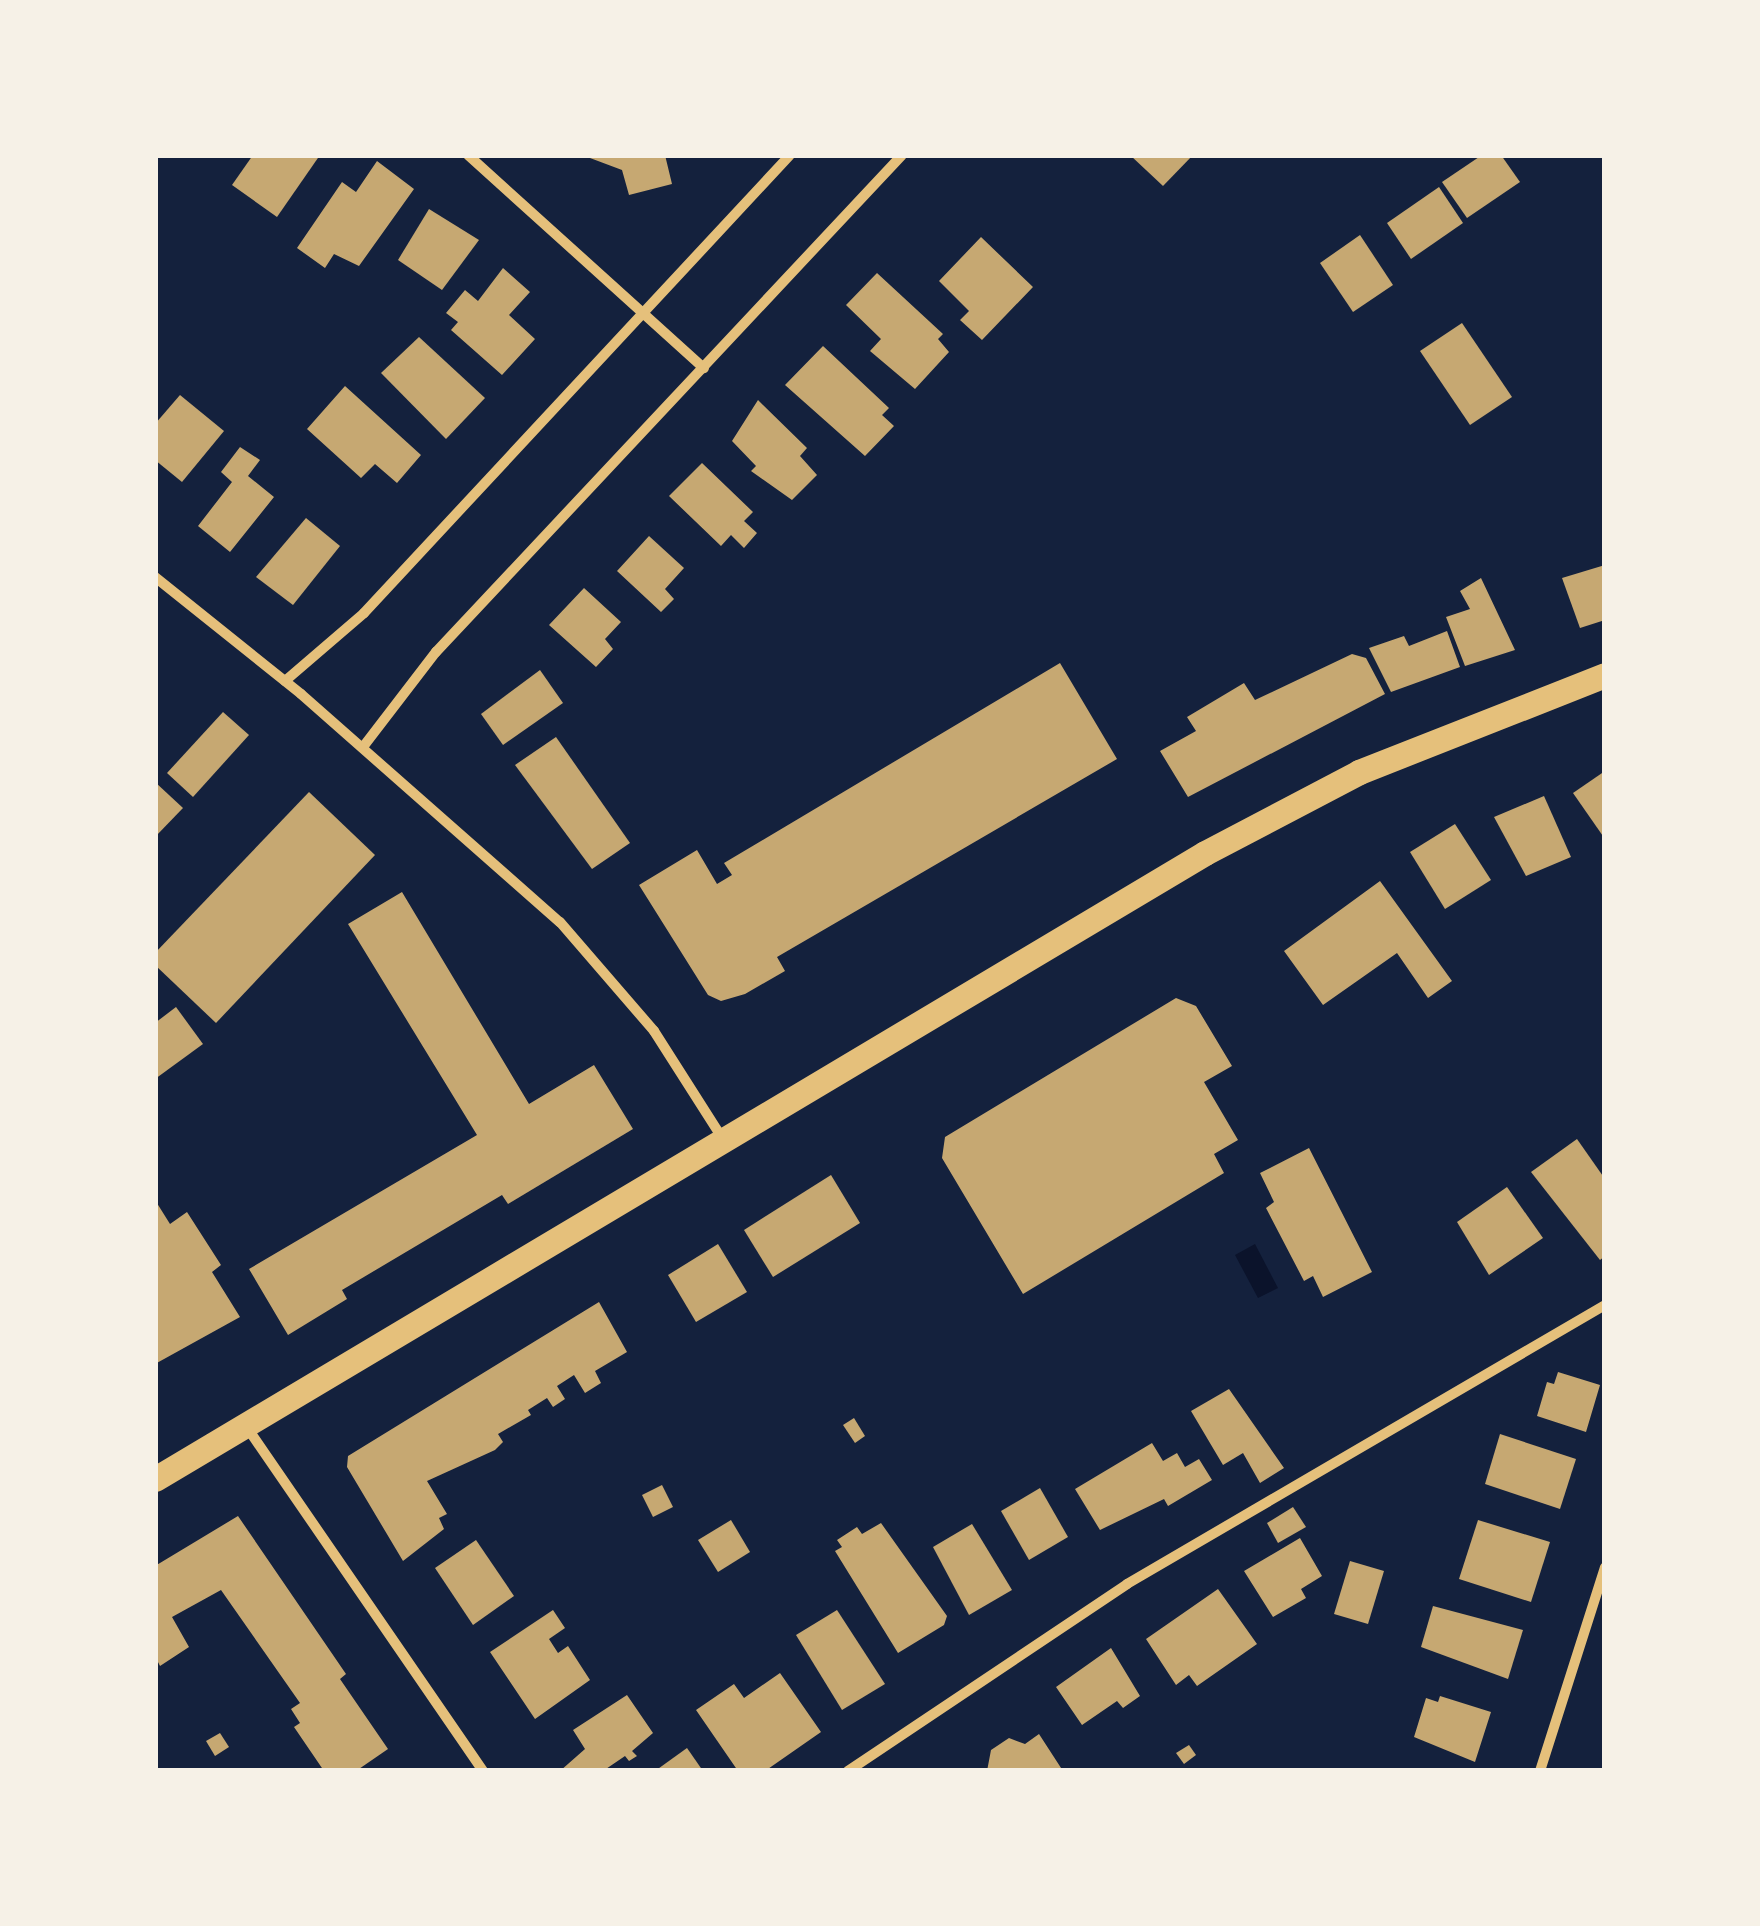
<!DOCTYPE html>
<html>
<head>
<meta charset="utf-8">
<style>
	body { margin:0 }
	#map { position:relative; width:1760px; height:1926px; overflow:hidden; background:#14213d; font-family:"Archivo Narrow",sans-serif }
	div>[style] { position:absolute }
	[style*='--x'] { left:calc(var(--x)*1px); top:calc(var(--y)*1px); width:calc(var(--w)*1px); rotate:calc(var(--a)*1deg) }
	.water>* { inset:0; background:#0b132b }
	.building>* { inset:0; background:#c6a872 }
	.minor>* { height:10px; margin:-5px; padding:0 5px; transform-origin:5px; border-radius:5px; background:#e5c07b }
	.primary>* { height:25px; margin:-12.5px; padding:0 12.5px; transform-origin:12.5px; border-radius:12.5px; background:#e5c07b }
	span { translate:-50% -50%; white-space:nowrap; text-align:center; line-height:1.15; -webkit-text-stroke:8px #f6f1e7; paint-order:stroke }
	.frame { position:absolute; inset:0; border:158px solid #f6f1e7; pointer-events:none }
</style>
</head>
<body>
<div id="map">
	<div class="water">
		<div style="clip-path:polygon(1255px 1244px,1278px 1288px,1258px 1298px,1235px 1255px)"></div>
	</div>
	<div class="building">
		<div style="clip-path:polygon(253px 155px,320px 155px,277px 217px,232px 185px)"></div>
		<div style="clip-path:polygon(582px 155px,665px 155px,672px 184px,629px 195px,622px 170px)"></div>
		<div style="clip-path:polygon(1130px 155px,1193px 155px,1163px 186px)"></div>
		<div style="clip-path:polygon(1482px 155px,1501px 155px,1520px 182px,1467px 218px,1442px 182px)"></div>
		<div style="clip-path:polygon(377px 161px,414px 189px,359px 266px,334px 254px,325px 268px,297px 248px,342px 182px,356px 192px)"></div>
		<div style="clip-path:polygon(1439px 187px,1463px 223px,1411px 259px,1387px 223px)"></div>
		<div style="clip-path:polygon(429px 209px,479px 240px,442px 290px,398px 260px)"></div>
		<div style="clip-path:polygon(1360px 235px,1393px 285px,1353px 312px,1320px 263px)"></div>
		<div style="clip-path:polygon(981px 237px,1033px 287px,982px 340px,960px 320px,969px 311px,939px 281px)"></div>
		<div style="clip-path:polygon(503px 268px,530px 292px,509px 315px,535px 339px,502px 375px,451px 330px,458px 322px,446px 313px,465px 290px,478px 301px)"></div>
		<div style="clip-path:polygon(877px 273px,943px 334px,938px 339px,949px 352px,915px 389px,870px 351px,881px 339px,846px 305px)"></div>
		<div style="clip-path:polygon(1462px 323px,1512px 397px,1470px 425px,1420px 351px)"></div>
		<div style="clip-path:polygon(419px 337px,485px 398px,446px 439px,381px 373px)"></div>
		<div style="clip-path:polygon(823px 346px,889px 408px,882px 415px,894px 426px,865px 456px,785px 385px)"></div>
		<div style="clip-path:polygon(345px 386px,421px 455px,397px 483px,375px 464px,361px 478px,307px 429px)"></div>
		<div style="clip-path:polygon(180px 395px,224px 431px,182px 482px,155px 460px,155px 424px)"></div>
		<div style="clip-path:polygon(758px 400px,807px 448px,800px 456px,817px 475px,792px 500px,751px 471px,756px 466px,732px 441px)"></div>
		<div style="clip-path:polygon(240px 447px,260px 460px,248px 476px,274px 497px,230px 552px,198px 526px,232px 482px,221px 472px)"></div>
		<div style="clip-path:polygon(702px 463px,753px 512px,744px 521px,757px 533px,744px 548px,731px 535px,721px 546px,669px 496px)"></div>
		<div style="clip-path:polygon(306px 518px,340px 546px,293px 605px,256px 577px)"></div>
		<div style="clip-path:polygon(649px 536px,684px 568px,665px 589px,674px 599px,661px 612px,617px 571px)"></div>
		<div style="clip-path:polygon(1605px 565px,1605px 620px,1580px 628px,1562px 578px)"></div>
		<div style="clip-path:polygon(1481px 578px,1515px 650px,1465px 666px,1446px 617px,1470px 609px,1460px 591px)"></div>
		<div style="clip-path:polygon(584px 588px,621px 622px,605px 639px,613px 649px,596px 667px,549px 625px)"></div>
		<div style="clip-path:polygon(1447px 631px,1460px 667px,1391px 692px,1369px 648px,1404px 636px,1409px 646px)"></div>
		<div style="clip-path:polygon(1352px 654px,1366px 658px,1385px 694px,1188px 797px,1160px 751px,1196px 731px,1187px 717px,1244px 683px,1255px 700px)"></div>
		<div style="clip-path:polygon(1060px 663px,1117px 759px,777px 957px,785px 971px,745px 994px,721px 1001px,708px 995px,639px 885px,697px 850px,717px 884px,732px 875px,724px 863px)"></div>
		<div style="clip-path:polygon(540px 670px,563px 703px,503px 745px,481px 714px)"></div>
		<div style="clip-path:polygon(223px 712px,249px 735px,193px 797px,167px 773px)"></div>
		<div style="clip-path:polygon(556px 737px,630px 843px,592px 869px,515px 765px)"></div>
		<div style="clip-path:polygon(1605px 771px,1605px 839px,1573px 793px)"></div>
		<div style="clip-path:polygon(155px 782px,183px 808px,155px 837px)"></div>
		<div style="clip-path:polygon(309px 792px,375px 855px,216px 1023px,155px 965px,155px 953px)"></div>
		<div style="clip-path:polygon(1544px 796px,1571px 857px,1526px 876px,1494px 817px)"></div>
		<div style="clip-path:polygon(1455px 824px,1491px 880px,1445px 909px,1410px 852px)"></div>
		<div style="clip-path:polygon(1380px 881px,1452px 981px,1428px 998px,1397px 953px,1323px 1005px,1284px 951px)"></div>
		<div style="clip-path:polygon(402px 892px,529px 1104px,594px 1065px,633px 1129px,508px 1204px,502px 1195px,342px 1290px,347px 1299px,288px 1335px,249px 1269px,477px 1135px,348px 924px)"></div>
		<div style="clip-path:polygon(1176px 998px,1196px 1006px,1232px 1066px,1204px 1082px,1238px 1140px,1214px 1154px,1224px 1173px,1023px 1294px,942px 1158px,945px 1137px)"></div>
		<div style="clip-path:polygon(176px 1007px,203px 1044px,155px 1079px,155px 1023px)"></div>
		<div style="clip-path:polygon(1577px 1139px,1605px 1179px,1605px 1256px,1600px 1260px,1531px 1172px)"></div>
		<div style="clip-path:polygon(1309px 1148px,1372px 1272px,1323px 1297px,1313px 1276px,1304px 1281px,1266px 1208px,1274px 1202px,1260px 1173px)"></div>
		<div style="clip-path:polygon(831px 1175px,860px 1223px,773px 1277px,744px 1230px)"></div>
		<div style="clip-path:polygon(1507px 1187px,1543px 1238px,1489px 1275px,1457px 1222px)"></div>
		<div style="clip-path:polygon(155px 1200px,170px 1224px,187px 1212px,221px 1265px,212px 1272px,240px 1317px,155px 1364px)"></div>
		<div style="clip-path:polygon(718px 1244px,747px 1292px,696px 1322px,668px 1275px)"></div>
		<div style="clip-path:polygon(599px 1302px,627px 1352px,595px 1371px,601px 1383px,585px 1393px,574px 1375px,557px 1386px,565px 1399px,553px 1407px,547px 1398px,528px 1410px,531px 1415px,498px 1434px,503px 1442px,495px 1450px,427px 1481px,447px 1514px,439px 1518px,444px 1529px,403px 1561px,347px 1467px,348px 1456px)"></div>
		<div style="clip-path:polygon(1558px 1372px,1600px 1385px,1586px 1432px,1537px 1416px,1547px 1382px,1554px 1384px)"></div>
		<div style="clip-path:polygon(1229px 1389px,1284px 1468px,1260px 1483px,1243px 1453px,1223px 1465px,1191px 1411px)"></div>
		<div style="clip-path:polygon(854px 1418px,865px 1436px,855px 1443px,843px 1425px)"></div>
		<div style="clip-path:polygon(1500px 1434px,1576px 1459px,1560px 1509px,1485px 1484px)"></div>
		<div style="clip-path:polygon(1152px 1443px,1163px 1461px,1177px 1453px,1185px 1467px,1199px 1459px,1212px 1480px,1168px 1506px,1164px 1499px,1100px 1530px,1075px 1489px)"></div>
		<div style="clip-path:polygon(662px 1485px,673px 1507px,653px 1517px,642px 1495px)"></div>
		<div style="clip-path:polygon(1040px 1488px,1068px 1537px,1029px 1560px,1001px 1511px)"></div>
		<div style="clip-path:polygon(1293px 1507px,1306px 1527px,1278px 1543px,1267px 1523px)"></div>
		<div style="clip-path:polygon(238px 1516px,346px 1674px,340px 1679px,388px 1749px,356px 1771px,324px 1771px,294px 1727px,300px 1723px,291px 1709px,300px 1703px,221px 1590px,172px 1617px,189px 1647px,160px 1666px,155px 1656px,155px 1566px)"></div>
		<div style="clip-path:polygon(731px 1520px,750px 1552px,718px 1572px,698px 1540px)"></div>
		<div style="clip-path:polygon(1478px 1520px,1550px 1542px,1531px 1602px,1459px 1579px)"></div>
		<div style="clip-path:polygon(881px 1523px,947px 1616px,944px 1625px,898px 1653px,835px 1551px,842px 1547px,837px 1540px,857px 1527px,862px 1534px)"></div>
		<div style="clip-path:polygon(972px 1524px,1012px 1590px,969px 1615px,933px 1547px)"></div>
		<div style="clip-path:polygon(1300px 1538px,1322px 1576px,1301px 1589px,1306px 1598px,1273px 1617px,1244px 1571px)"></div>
		<div style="clip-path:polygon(476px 1540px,514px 1596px,473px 1625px,435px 1568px)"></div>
		<div style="clip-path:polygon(1350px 1561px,1384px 1571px,1368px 1624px,1334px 1614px)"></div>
		<div style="clip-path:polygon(1218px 1589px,1257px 1644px,1197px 1686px,1189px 1675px,1176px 1685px,1146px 1639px)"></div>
		<div style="clip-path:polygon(1433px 1606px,1523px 1630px,1508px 1679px,1421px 1647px)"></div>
		<div style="clip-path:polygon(553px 1610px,565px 1628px,549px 1639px,558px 1653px,568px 1646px,590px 1680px,535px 1719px,490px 1652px)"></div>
		<div style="clip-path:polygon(837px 1610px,885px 1684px,842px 1710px,796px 1635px)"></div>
		<div style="clip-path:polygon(1111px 1648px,1140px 1696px,1123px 1708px,1117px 1701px,1082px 1725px,1056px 1687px)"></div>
		<div style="clip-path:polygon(780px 1673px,821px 1732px,765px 1771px,738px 1771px,696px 1710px,734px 1684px,744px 1698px)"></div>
		<div style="clip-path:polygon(627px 1695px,653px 1733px,632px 1751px,637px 1756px,629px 1761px,625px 1756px,603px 1771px,560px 1771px,585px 1749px,573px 1730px)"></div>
		<div style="clip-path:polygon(1440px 1696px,1491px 1712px,1475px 1762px,1414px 1737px,1426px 1698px,1438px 1702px)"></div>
		<div style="clip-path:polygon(220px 1733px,229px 1747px,215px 1756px,206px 1741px)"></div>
		<div style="clip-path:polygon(1039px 1734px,1063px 1771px,987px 1771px,991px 1750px,1009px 1738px,1025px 1744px)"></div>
		<div style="clip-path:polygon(1189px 1745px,1196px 1755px,1184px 1764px,1176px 1753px)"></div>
		<div style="clip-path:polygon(687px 1748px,703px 1771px,655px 1771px)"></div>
	</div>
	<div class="minor">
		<div style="--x:468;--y:155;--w:318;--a:42.1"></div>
		<div style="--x:155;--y:577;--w:187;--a:38.7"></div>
		<div style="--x:301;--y:694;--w:345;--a:41.4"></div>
		<div style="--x:560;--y:922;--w:144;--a:49.2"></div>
		<div style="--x:654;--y:1031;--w:125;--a:57.5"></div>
		<div style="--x:285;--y:681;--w:104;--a:-40.7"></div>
		<div style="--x:364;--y:613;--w:625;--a:-47.07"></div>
		<div style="--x:363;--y:747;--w:120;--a:-52.5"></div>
		<div style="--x:436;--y:652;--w:681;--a:-46.84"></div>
		<div style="--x:246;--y:1426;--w:419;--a:55.5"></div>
		<div style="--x:848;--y:1771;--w:336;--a:-33.8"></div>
		<div style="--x:1127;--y:1584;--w:553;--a:-30.27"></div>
		<div style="--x:1540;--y:1771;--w:214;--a:-72.3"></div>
	</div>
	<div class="primary">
		<div style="--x:155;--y:1479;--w:1222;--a:-30.8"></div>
		<div style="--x:1205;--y:853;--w:174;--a:-27.7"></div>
		<div style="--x:1359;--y:772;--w:264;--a:-21.5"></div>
	</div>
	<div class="frame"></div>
</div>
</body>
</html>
